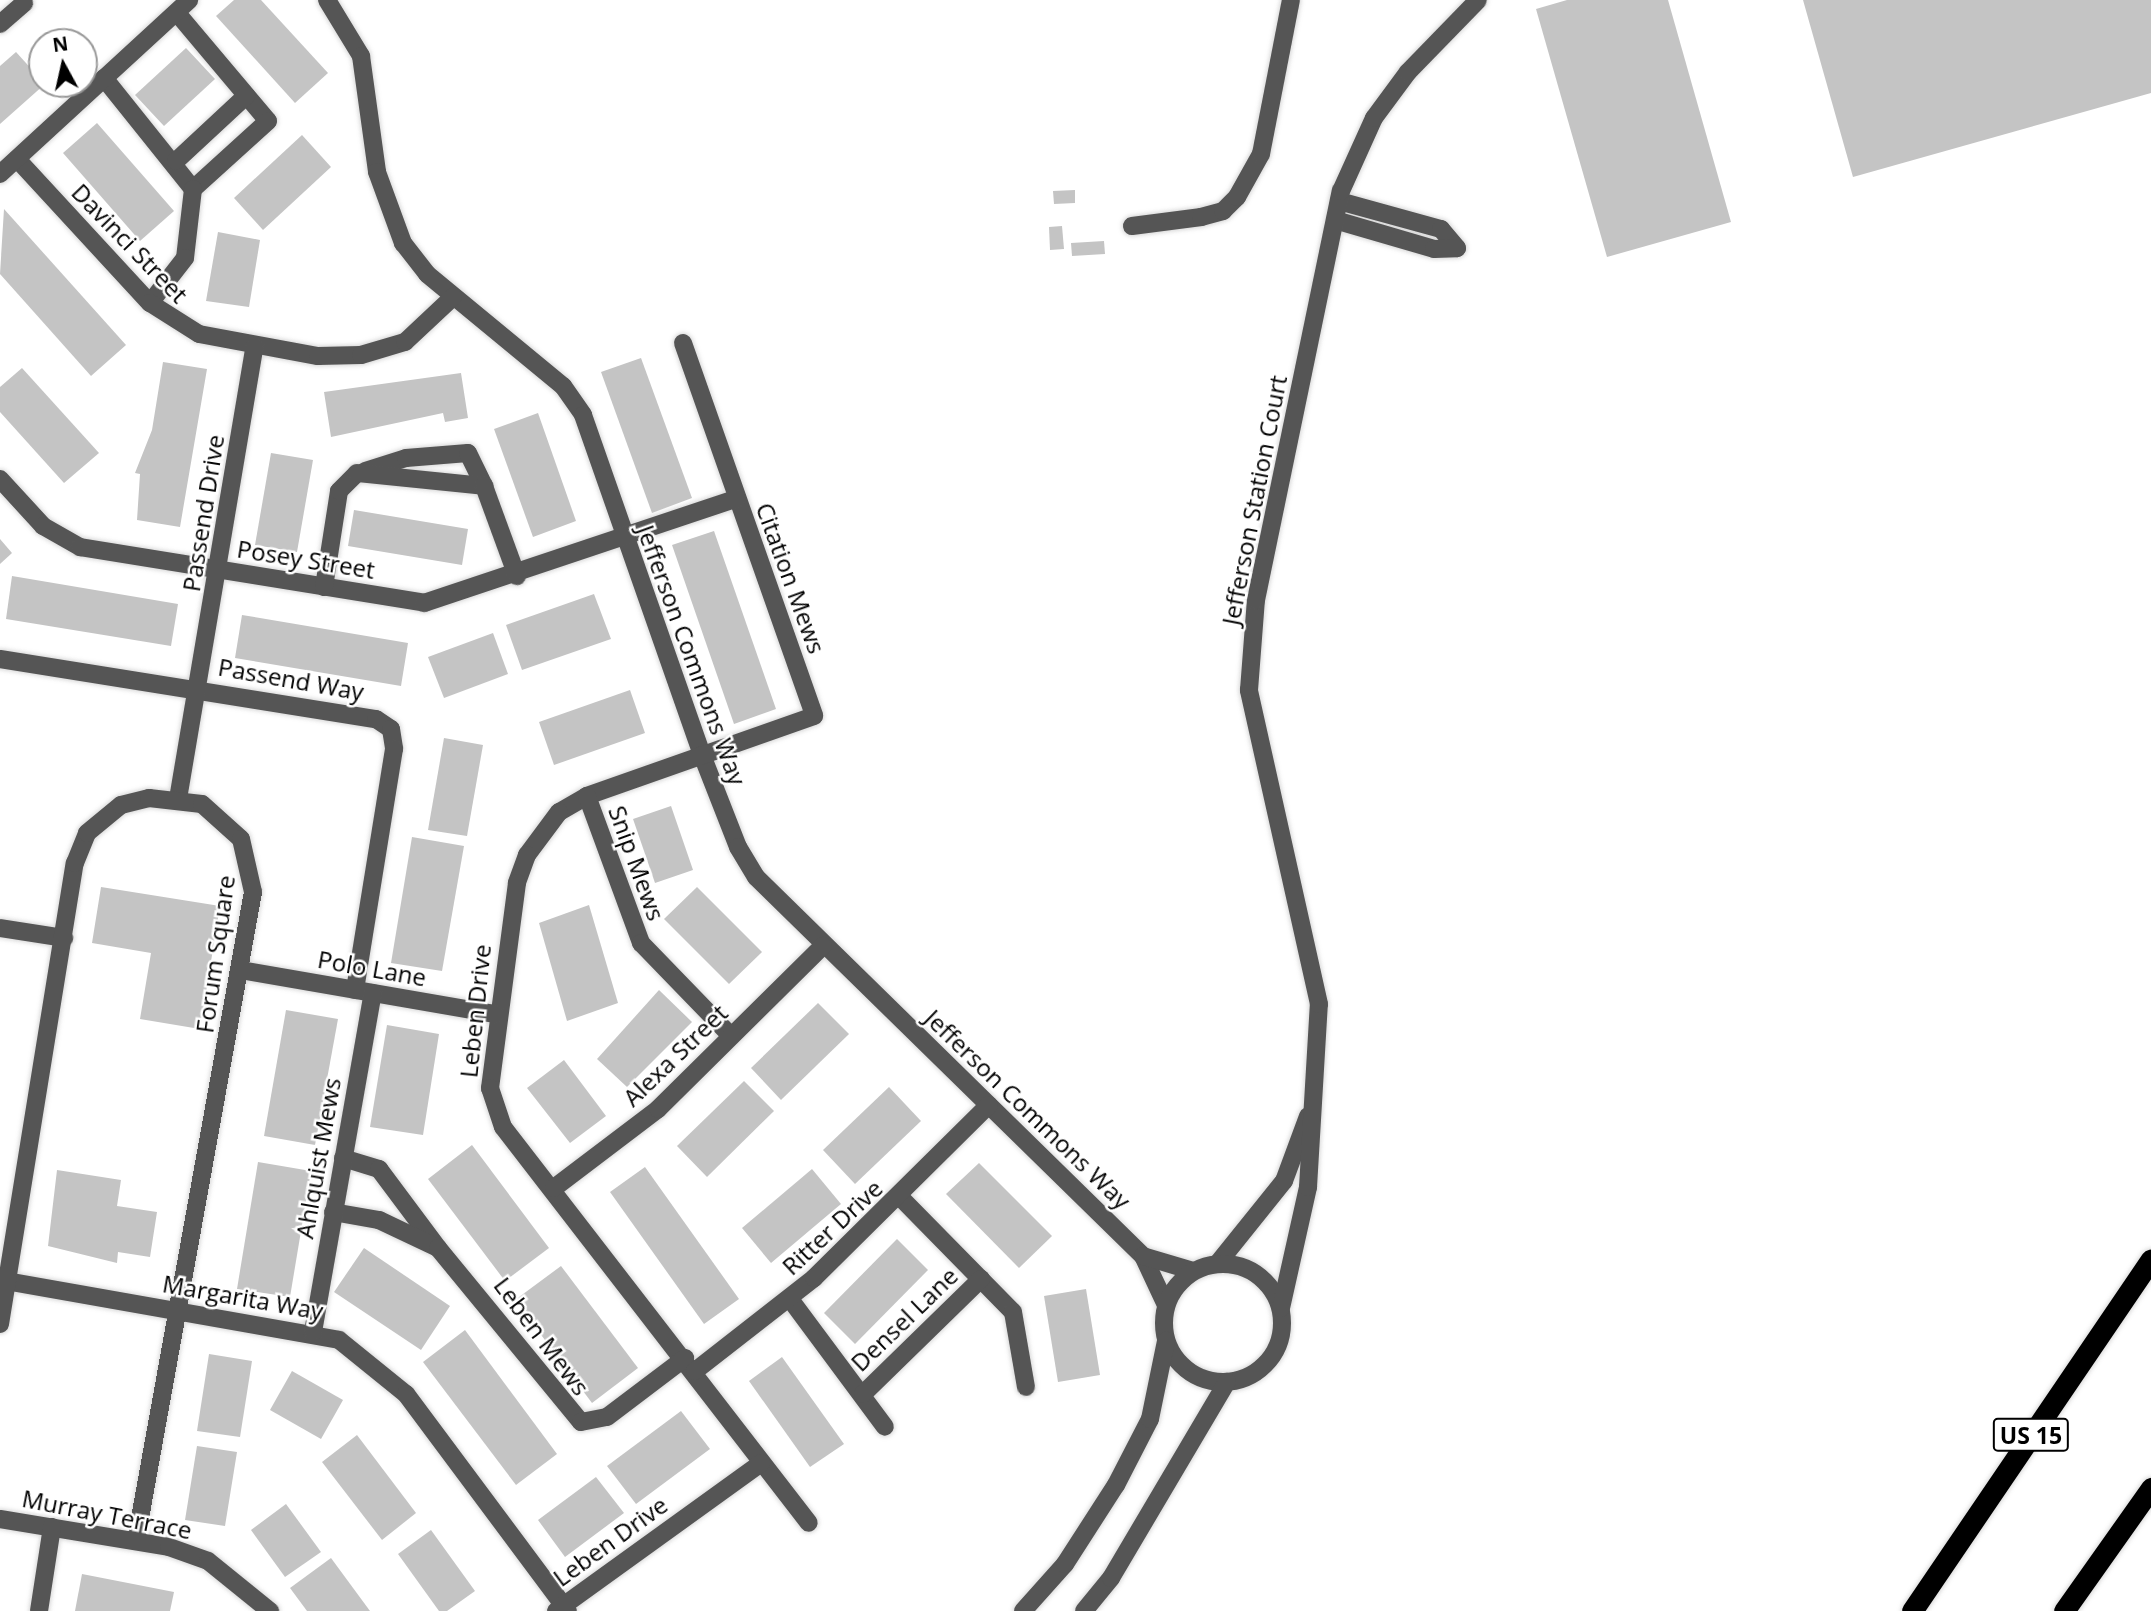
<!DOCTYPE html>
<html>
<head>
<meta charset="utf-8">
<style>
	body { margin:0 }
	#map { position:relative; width:2151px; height:1611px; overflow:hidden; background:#fff; font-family:"Open Sans",sans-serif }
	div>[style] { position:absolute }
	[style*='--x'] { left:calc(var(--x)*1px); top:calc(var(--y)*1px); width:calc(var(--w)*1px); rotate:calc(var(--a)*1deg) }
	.building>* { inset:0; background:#c4c4c4 }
	.roads { filter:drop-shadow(0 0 2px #dbdbdb) drop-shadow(0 0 2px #dbdbdb) }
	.minor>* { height:18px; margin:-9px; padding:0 9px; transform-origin:9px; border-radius:9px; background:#555 }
	.minor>.ring { margin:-9px; padding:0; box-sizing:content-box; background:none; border:18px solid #555; border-radius:50% }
	.highway>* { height:21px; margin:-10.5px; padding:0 10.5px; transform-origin:10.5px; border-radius:10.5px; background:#000 }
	span { translate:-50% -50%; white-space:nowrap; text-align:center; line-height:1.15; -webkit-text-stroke:5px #fff; paint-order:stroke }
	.shield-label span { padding:2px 5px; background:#fff; border:2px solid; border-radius:5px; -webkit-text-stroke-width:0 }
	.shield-label { font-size:23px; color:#000; font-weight:700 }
	.street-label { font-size:24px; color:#000 }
	.north { position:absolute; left:28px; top:28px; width:70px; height:70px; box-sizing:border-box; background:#fff; border:2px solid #999; border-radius:50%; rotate:352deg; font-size:19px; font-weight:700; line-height:28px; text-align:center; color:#000 }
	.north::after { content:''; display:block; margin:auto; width:24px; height:32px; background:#000; clip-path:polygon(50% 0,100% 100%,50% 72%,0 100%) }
</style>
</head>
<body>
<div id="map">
	<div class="building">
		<div style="clip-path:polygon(234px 0,261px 0,328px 73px,295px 103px,216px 16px)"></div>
		<div style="clip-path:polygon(1567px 0,1668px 0,1731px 222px,1607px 257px,1536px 9px)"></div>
		<div style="clip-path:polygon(1803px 0,2151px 0,2151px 93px,1853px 177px)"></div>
		<div style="clip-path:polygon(186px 48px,215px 79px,164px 126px,135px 95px)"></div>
		<div style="clip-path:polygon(16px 52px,45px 84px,0 124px,0 66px)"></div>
		<div style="clip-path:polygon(97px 123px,174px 211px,140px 241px,63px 153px)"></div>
		<div style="clip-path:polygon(302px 135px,331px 167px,263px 230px,234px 198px)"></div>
		<div style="clip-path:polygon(1075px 190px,1075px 203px,1054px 204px,1053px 191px)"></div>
		<div style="clip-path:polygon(4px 209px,126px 345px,91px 376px,0 274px)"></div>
		<div style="clip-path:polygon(1062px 226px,1064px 249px,1050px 250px,1049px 227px)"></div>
		<div style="clip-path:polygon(218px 232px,260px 240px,249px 307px,206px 301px)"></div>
		<div style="clip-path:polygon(1104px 241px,1105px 254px,1072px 256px,1071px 243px)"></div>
		<div style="clip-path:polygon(641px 358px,692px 498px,652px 513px,601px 372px)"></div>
		<div style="clip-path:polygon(163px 362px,207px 369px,180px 527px,137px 520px,140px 474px,135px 473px,152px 430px)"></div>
		<div style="clip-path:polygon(22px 368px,99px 453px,64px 483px,0 412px,0 387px)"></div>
		<div style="clip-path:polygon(461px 373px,468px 418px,445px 422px,443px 413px,331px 437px,324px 392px)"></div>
		<div style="clip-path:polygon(538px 413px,576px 521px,533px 537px,494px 429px)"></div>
		<div style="clip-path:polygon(271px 453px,313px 460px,297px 552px,255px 545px)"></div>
		<div style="clip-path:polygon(354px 510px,468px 529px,462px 565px,348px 546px)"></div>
		<div style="clip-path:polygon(714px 531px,776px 709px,734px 724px,672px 545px)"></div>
		<div style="clip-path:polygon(0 539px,12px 553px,0 564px)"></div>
		<div style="clip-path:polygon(12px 576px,178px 604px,171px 646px,6px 619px)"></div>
		<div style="clip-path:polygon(594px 594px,611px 639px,522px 670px,506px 625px)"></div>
		<div style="clip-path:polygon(242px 615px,408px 643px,401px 686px,235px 658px)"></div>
		<div style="clip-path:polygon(493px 633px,508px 674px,444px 698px,428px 657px)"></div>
		<div style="clip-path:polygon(630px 690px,645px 733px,554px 765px,539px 722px)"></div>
		<div style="clip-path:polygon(444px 738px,483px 745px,467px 836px,428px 830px)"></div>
		<div style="clip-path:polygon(671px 806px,693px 870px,655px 883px,633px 819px)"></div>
		<div style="clip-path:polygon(412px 837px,464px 846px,442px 971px,391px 963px)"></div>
		<div style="clip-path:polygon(101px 887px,220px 906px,200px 1029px,140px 1019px,151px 953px,92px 943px)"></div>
		<div style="clip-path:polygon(697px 887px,762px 952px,729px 984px,664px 919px)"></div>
		<div style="clip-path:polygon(589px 905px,618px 1003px,567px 1021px,539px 923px)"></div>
		<div style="clip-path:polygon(659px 990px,692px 1022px,627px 1087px,597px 1059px)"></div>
		<div style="clip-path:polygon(818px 1003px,849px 1034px,781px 1100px,751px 1068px)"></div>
		<div style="clip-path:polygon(286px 1010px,338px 1019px,315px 1145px,264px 1136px)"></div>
		<div style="clip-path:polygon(387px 1025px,439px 1034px,423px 1135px,370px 1127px)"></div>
		<div style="clip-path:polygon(564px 1060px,606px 1116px,570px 1143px,527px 1088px)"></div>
		<div style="clip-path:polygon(744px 1081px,774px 1111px,707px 1177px,677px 1146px)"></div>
		<div style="clip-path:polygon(889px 1087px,921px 1121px,855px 1184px,823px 1150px)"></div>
		<div style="clip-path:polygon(472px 1145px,549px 1248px,505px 1281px,428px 1179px)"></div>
		<div style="clip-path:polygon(258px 1162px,311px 1171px,290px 1297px,237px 1289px)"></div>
		<div style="clip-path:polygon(979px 1163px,1052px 1236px,1019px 1268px,946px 1194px)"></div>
		<div style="clip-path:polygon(645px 1167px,739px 1299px,704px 1324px,610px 1192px)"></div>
		<div style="clip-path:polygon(812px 1169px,841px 1204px,771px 1263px,742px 1228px)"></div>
		<div style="clip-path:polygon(57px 1170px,121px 1180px,117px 1206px,157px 1212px,150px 1257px,118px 1252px,117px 1263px,48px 1246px)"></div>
		<div style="clip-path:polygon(897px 1239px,928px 1270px,855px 1344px,824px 1313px)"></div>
		<div style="clip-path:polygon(364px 1248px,450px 1306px,421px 1350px,334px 1292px)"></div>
		<div style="clip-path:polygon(561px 1266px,638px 1368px,592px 1403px,515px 1300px)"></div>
		<div style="clip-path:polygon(1086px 1289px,1100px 1375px,1058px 1382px,1044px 1296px)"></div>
		<div style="clip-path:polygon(465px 1330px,557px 1454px,516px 1485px,423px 1362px)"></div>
		<div style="clip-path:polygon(209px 1354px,252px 1361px,240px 1437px,197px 1431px)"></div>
		<div style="clip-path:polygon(782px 1357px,844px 1444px,810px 1467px,749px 1381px)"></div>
		<div style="clip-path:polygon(292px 1371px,343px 1400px,321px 1439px,270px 1410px)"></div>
		<div style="clip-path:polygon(681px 1411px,710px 1449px,636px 1504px,607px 1466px)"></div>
		<div style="clip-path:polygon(357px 1435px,416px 1513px,382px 1540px,322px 1462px)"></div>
		<div style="clip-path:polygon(197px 1446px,237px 1452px,225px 1526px,185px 1520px)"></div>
		<div style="clip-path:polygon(596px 1477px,624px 1513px,565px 1557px,538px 1520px)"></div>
		<div style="clip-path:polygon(286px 1504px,321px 1552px,285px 1577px,251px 1530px)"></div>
		<div style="clip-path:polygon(431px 1530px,475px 1591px,447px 1611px,439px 1611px,398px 1554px)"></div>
		<div style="clip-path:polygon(331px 1558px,370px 1611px,307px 1611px,290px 1588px)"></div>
		<div style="clip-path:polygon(82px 1574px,174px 1592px,170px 1611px,75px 1611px)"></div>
	</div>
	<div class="roads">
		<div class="minor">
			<div style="--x:327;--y:0;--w:66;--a:58.7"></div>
			<div style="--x:361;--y:56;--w:117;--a:82.1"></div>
			<div style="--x:377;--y:172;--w:76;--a:69.9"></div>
			<div style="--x:403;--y:243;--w:39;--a:52"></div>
			<div style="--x:427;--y:274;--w:176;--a:39.5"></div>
			<div style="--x:563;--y:386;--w:35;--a:55"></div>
			<div style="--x:583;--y:415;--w:360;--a:70.7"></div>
			<div style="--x:702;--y:755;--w:99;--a:68.6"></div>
			<div style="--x:738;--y:847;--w:35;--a:59"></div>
			<div style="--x:756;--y:877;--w:542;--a:44.4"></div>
			<div style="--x:1143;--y:1256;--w:54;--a:64.9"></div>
			<div style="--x:177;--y:13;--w:141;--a:49.9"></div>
			<div style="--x:268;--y:121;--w:101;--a:137.8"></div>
			<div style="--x:0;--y:24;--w:32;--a:-41"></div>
			<div style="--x:104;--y:78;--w:142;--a:51.3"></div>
			<div style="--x:193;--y:189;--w:69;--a:96.6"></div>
			<div style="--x:185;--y:258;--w:57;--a:127.9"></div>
			<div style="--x:17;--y:159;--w:196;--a:47.3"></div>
			<div style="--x:150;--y:303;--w:58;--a:32.3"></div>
			<div style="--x:199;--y:334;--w:121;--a:10.5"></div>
			<div style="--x:318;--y:356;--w:43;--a:-1.3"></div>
			<div style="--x:361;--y:355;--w:46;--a:-16.5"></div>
			<div style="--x:405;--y:342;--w:66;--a:-43.2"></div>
			<div style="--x:176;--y:161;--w:96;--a:-42.9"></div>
			<div style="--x:0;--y:174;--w:257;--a:-42.6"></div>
			<div style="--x:1339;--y:201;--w:106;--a:15.4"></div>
			<div style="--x:1441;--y:229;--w:25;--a:50"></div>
			<div style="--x:1335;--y:220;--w:103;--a:16.3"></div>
			<div style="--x:1434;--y:249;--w:23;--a:-2"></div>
			<div style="--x:1132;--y:226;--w:70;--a:-7.4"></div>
			<div style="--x:1201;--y:217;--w:23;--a:-15"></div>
			<div style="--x:1223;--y:211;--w:20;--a:-45"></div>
			<div style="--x:1237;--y:197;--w:49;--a:-60.8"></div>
			<div style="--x:1261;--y:154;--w:157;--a:-79"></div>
			<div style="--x:683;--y:343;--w:395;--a:70.6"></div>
			<div style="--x:814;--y:716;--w:241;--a:160.6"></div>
			<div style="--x:587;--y:796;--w:32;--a:150"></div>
			<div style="--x:559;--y:812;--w:54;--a:126.7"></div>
			<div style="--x:527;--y:855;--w:30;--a:110"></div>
			<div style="--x:517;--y:883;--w:207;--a:97.5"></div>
			<div style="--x:490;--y:1088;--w:41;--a:71.6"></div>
			<div style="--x:503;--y:1127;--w:500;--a:52.31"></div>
			<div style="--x:365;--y:471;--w:43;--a:-17.6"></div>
			<div style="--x:406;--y:458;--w:62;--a:-4.6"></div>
			<div style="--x:468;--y:453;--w:37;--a:64"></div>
			<div style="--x:0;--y:479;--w:64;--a:47.5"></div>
			<div style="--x:43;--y:526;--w:43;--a:29.6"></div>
			<div style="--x:80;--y:547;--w:349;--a:9.2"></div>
			<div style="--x:424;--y:603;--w:330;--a:-18.5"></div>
			<div style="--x:324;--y:587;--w:97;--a:-81.1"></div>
			<div style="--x:339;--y:491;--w:25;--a:-45"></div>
			<div style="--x:357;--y:473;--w:128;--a:5.8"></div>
			<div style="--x:484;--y:486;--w:96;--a:69.9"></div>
			<div style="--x:0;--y:659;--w:381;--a:9.1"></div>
			<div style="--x:376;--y:719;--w:18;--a:34"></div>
			<div style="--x:391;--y:729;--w:20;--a:81"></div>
			<div style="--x:394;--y:749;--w:244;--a:99.2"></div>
			<div style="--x:587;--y:796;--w:157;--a:69.8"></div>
			<div style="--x:641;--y:943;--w:128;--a:45.9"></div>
			<div style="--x:178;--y:799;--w:459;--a:-80.4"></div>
			<div style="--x:0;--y:928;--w:65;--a:8.9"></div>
			<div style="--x:240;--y:970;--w:259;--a:9.8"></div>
			<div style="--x:343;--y:1158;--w:38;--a:17"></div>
			<div style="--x:379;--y:1169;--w:99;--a:53.2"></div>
			<div style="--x:554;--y:1188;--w:131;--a:-37.2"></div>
			<div style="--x:658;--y:1109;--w:232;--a:-44.7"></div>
			<div style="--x:900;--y:1197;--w:161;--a:45.5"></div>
			<div style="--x:1013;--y:1312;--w:76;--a:80.2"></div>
			<div style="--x:333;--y:1212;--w:47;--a:9.9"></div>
			<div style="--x:379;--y:1220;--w:65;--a:25.4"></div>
			<div style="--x:438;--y:1248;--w:225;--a:50.6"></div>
			<div style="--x:581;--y:1422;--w:26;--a:-11"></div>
			<div style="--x:607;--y:1417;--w:98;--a:-37.1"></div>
			<div style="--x:1143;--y:1256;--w:52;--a:16.7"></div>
			<div style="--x:1218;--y:1263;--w:105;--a:-51.2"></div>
			<div style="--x:1284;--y:1181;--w:69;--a:-69.7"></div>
			<div class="ring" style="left:1164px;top:1264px;width:100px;height:100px"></div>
			<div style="--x:0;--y:1280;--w:344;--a:10"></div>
			<div style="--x:339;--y:1340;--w:86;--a:38.9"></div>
			<div style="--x:406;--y:1394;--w:271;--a:53.3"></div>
			<div style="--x:790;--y:1299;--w:159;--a:53.4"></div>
			<div style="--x:1281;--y:1308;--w:124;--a:-77.4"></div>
			<div style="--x:1308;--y:1187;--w:183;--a:-86.6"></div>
			<div style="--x:1319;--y:1004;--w:322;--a:-102.6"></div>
			<div style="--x:1249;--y:690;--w:90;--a:-85.6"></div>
			<div style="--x:1256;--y:600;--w:418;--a:-78.3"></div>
			<div style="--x:1341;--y:191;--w:80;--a:-65.7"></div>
			<div style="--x:1374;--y:118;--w:57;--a:-53.5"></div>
			<div style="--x:1408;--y:72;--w:100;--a:-45.8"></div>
			<div style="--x:0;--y:1324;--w:467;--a:-80.8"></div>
			<div style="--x:75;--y:863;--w:32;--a:-68"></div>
			<div style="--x:87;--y:833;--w:44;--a:-39.5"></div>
			<div style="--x:121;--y:805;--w:29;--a:-14"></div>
			<div style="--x:149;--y:798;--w:53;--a:6.5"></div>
			<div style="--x:202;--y:804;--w:52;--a:41.9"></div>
			<div style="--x:241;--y:839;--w:54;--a:77.2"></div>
			<div style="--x:253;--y:892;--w:658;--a:100.23"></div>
			<div style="--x:313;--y:1332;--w:344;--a:-80"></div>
			<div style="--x:695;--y:1371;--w:151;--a:-38"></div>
			<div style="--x:814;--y:1278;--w:246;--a:-44.7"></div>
			<div style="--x:863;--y:1394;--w:165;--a:-44.3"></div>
			<div style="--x:0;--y:1519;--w:171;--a:9.4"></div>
			<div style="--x:169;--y:1547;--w:41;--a:19.7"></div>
			<div style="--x:208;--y:1561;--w:80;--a:38.9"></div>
			<div style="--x:39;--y:1611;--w:85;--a:-81.2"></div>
			<div style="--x:556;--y:1611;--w:253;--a:-35.8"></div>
			<div style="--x:1023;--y:1611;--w:63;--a:-48.2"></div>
			<div style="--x:1065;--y:1564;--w:94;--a:-57.2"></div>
			<div style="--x:1116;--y:1485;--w:74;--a:-62.7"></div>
			<div style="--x:1150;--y:1419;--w:80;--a:-78.4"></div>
			<div style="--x:1084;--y:1611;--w:43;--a:-50.7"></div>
			<div style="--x:1111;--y:1578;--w:228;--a:-59.4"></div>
		</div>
		<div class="highway">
			<div style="--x:1912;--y:1611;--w:425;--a:-55.8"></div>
			<div style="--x:2064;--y:1611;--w:151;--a:-54.7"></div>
		</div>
	</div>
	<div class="shield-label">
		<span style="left:2031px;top:1435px">US 15</span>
	</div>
	<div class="street-label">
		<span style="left:130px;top:243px;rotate:46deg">Davinci Street</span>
		<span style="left:1254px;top:500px;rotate:-79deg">Jefferson Station Court</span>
		<span style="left:203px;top:513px;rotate:-81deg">Passend Drive</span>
		<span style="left:306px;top:559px;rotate:9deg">Posey Street</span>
		<span style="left:791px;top:578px;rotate:70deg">Citation Mews</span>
		<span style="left:692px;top:655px;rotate:70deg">Jefferson Commons Way</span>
		<span style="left:291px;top:679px;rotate:10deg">Passend Way</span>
		<span style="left:637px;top:863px;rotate:70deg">Snip Mews</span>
		<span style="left:215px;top:954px;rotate:-82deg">Forum Square</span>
		<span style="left:372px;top:968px;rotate:10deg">Polo Lane</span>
		<span style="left:475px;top:1011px;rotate:-84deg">Leben Drive</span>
		<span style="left:675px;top:1055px;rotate:-44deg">Alexa Street</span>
		<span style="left:1028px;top:1109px;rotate:44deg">Jefferson Commons Way</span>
		<span style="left:318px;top:1158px;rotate:-80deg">Ahlquist Mews</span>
		<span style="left:832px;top:1227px;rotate:-43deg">Ritter Drive</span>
		<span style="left:243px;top:1297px;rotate:10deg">Margarita Way</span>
		<span style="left:904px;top:1319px;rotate:-44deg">Densel Lane</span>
		<span style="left:542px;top:1336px;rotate:53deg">Leben Mews</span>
		<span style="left:107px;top:1514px;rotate:11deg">Murray Terrace</span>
		<span style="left:610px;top:1541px;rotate:-36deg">Leben Drive</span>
	</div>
	<div class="north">N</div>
</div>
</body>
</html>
